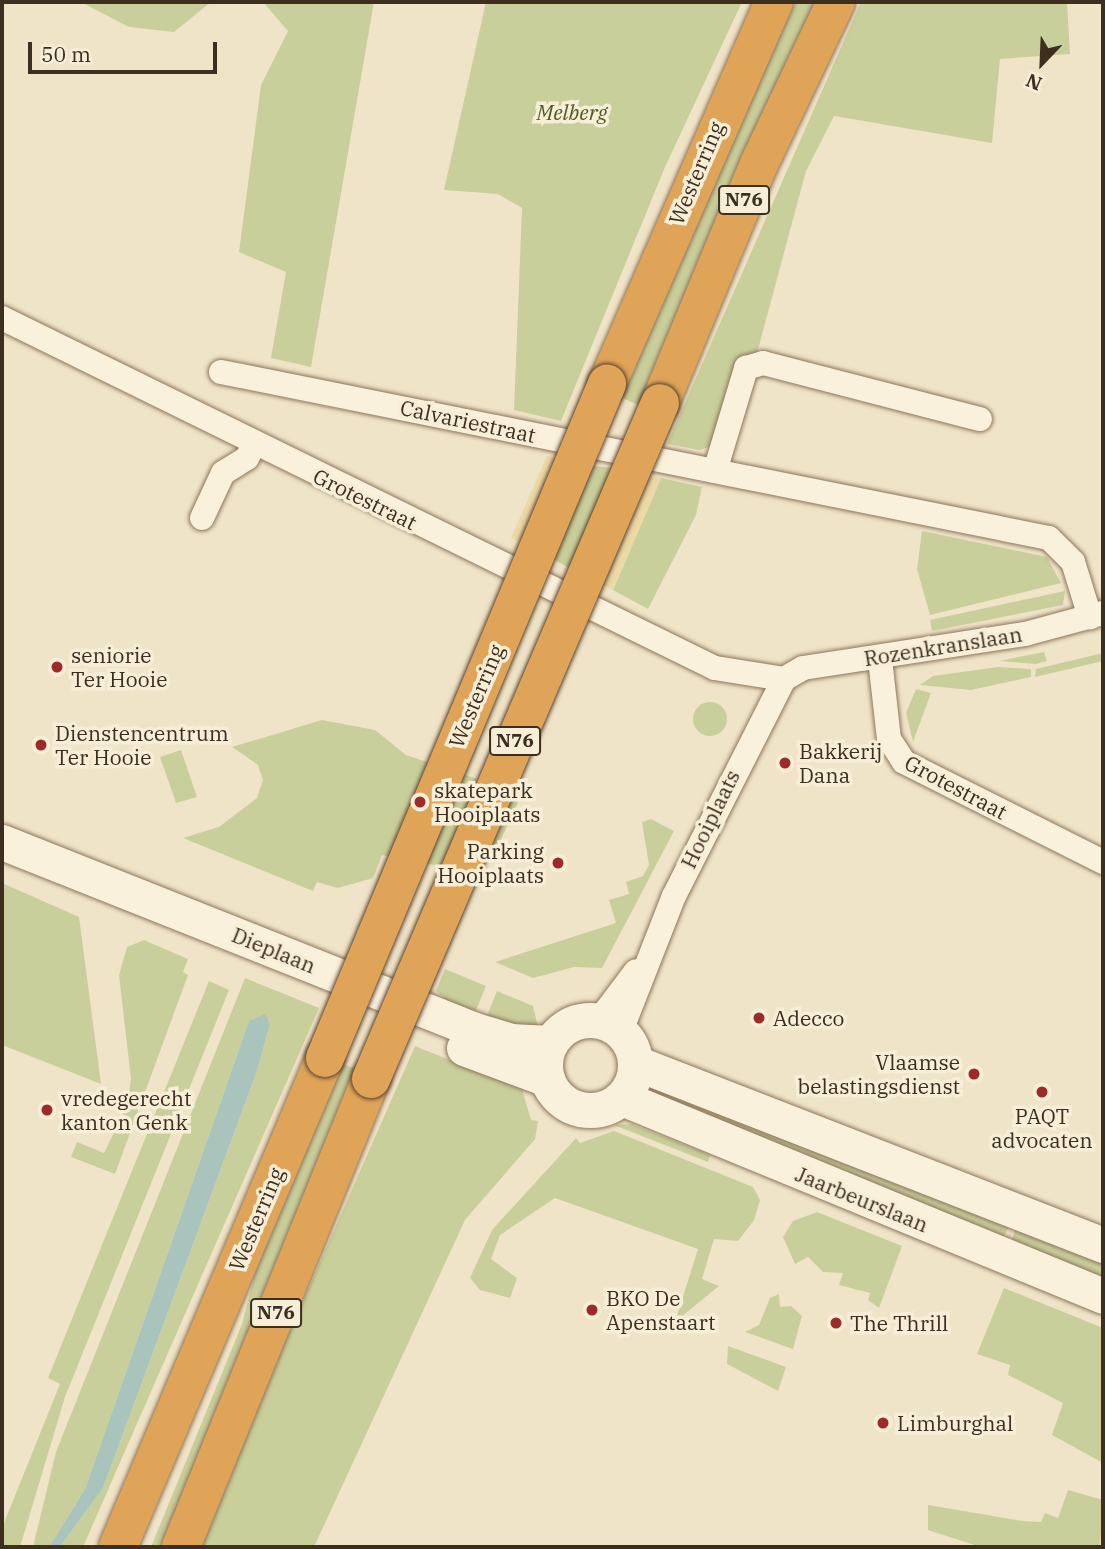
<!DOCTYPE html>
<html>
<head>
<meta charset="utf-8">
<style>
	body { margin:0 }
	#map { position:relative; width:1105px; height:1549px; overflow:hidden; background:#f0e4c8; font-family:"IBM Plex Serif",serif }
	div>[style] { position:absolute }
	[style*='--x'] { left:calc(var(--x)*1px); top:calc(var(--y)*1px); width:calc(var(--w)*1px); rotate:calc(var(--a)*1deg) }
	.green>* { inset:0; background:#c9cf9b }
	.round { border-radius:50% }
	.sand>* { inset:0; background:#ecd9a5 }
	.water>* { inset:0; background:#a9c4bc }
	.roads { filter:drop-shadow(0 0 2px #8d765c) drop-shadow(0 0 2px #8d765c) }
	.street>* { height:24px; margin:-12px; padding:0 12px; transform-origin:12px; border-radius:12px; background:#faf1dc }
	.secondary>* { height:35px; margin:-17.5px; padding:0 17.5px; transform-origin:17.5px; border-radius:17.5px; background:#faf1dc }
	.secondary>.ring { margin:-17.5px; padding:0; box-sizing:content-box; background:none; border:35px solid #faf1dc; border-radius:50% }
	.highway>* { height:38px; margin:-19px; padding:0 19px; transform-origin:19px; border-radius:19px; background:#e0a458 }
	.bridges { filter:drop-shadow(0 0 2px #5b4430) drop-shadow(0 0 2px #5b4430) }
	.highway-bridge>* { height:38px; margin:-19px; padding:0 19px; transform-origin:19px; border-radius:19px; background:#e0a458 }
	.dots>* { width:19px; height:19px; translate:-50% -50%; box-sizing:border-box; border:4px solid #f7eed8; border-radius:50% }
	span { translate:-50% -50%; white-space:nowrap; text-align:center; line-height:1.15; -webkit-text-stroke:7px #f7eed8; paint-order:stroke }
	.shield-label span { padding:2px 5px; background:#f7eed8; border:2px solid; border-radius:5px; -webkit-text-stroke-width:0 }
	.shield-label { font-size:19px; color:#3d2e20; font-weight:700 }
	.park-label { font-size:21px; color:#4d5a26; font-style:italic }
	.street-label { font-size:21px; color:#3d2e20 }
	.poi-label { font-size:21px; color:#3d2e20 }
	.left { translate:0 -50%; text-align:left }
	.right { translate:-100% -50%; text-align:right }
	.frame { position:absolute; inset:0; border:4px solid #3d2e20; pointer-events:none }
	.north { position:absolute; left:1007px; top:28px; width:70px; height:70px; -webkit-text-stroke:5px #f7eed8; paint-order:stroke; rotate:203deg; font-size:19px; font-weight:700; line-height:28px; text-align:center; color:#3d2e20 }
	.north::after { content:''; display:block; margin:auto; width:24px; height:32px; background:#3d2e20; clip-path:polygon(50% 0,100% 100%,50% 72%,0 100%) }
	.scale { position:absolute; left:28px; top:42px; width:189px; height:32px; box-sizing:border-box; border:4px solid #3d2e20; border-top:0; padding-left:9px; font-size:21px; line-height:24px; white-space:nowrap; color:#3d2e20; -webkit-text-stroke:5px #f7eed8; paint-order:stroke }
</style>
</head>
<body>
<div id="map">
	<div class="green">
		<div style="clip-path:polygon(81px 2px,211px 2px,174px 32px,129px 27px)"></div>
		<div style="clip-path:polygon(263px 2px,374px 2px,311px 367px,271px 358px,286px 272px,239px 252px,261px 85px,288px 31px)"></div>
		<div style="clip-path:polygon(486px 2px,742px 2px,665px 167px,561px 421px,514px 410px,522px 208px,498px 194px,444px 190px)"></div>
		<div style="clip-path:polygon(795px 2px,815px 2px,638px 405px,620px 397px)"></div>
		<div style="clip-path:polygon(861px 2px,1067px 2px,1070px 54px,1000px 59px,992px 143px,834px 116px,806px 171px,756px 357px,712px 446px,700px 450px,667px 444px)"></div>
		<div style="clip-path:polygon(592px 466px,614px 468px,573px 570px,553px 559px)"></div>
		<div style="clip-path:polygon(661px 478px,702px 487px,696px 515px,648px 609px,613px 590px)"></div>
		<div style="clip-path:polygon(922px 531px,1047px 557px,1061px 583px,930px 615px,917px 569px)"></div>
		<div style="clip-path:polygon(1065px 591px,1063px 605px,932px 631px,930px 620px)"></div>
		<div style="clip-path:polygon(1044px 652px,1047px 661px,1036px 664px,999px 661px)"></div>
		<div style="clip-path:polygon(1103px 653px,1103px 661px,1035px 677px,1036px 669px)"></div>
		<div style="clip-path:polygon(998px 667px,1031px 669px,1031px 677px,971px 690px,920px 685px,933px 676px)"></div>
		<div style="clip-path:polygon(916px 689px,931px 693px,913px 742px,906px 713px)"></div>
		<div class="round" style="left:693px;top:702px;width:34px;height:34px"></div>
		<div style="clip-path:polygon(322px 720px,375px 730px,406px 755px,522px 794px,498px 846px,446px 867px,382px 855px,373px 878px,338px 888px,317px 882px,313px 891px,183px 838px,219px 827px,257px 798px,263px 780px,258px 765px,232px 747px)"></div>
		<div style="clip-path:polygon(181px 750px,197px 797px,176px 803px,160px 757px)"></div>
		<div style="clip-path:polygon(651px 819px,674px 831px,602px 968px,574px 967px,533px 978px,495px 962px,616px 923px,609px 900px,629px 894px,626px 882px,643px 876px,649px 865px,642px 822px)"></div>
		<div style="clip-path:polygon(2px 883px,79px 917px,101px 1084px,2px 1045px)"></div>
		<div style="clip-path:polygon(144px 940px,188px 959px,183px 972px,188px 975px,115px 1174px,71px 1157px,77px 1142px,104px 1153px,127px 1106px,131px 1079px,119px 975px,127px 947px)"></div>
		<div style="clip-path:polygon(445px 969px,486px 986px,472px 1020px,436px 991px)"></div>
		<div style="clip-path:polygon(245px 978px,319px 1008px,83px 1547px,60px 1547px,103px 1488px,257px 1071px,270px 1024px,249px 1021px,85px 1489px,49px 1547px,33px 1547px,56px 1452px)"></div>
		<div style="clip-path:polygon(209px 981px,229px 990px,65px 1397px,20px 1547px,2px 1547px,2px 1528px,60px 1384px,48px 1378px)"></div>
		<div style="clip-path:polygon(497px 991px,533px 1006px,538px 1027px,483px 1026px)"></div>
		<div style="clip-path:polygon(415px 1046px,522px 1089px,531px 1120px,538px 1121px,535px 1139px,465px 1220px,314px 1547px,195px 1547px)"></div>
		<div style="clip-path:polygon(338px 1063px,358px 1069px,164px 1547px,151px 1547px,242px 1324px,265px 1234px)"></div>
		<div style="clip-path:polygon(651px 1087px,1010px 1223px,1003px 1239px,648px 1100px)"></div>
		<div style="clip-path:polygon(631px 1124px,710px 1155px,708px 1162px,614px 1125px)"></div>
		<div style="clip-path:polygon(614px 1131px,753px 1187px,760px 1200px,754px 1220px,738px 1241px,714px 1239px,702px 1279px,719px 1286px,675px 1322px,698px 1249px,555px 1198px,500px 1235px,491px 1259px,517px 1278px,510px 1298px,480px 1290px,470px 1278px,492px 1230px,576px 1138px,580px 1143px)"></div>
		<div style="clip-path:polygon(817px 1212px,902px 1246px,879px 1308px,868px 1300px,870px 1293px,839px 1285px,843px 1273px,823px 1272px,808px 1257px,795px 1264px,783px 1237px,793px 1221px)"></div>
		<div style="clip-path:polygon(1017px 1225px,1103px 1260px,1103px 1279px,1011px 1242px)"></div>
		<div style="clip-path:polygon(1004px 1288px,1103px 1328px,1103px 1463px,1052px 1435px,1063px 1403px,1008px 1375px,1010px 1365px,977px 1354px)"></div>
		<div style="clip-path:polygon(779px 1294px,780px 1307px,791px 1306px,802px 1316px,793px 1349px,745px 1332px,759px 1325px,770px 1298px)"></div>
		<div style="clip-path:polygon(728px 1346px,786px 1367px,778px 1391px,727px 1364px)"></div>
		<div style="clip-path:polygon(1068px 1490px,1103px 1500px,1100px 1547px,981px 1547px,928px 1530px,928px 1505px,1022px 1521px,1041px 1522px,1045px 1513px,1058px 1518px)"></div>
	</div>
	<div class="sand">
		<div style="clip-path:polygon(547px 456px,592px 466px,553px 559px,511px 538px)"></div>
		<div style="clip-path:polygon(614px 468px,661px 478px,613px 590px,573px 570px)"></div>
	</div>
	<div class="water">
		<div style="clip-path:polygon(265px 1014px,270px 1024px,257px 1071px,103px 1488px,60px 1547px,49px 1547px,85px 1489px,249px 1021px)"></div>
	</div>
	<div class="roads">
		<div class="street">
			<div style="--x:2;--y:318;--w:794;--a:26.15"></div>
			<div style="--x:715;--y:668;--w:70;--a:9.1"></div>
			<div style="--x:221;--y:372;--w:844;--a:11.34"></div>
			<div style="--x:1049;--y:538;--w:34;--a:45"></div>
			<div style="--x:1073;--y:562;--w:58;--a:72.8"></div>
			<div style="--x:715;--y:471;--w:108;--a:-73.2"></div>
			<div style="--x:746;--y:368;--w:18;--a:-16"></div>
			<div style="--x:763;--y:363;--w:224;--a:14.5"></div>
			<div style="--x:202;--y:518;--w:50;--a:-65"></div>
			<div style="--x:223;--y:473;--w:28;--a:-32"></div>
			<div style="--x:247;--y:458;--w:16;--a:-63"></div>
			<div style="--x:880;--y:659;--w:81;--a:83.6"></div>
			<div style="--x:889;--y:739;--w:27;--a:57"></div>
			<div style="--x:904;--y:762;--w:223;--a:26.7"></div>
			<div style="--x:599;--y:1020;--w:61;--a:-52.9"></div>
			<div style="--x:621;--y:1031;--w:145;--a:-68.6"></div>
			<div style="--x:674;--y:896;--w:243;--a:-63.1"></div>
			<div style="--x:784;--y:679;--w:22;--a:-30"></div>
			<div style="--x:803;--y:668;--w:225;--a:-8.7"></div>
			<div style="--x:1025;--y:634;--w:81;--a:-15.1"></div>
		</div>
		<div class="secondary">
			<div style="--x:2;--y:842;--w:509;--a:21.68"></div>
			<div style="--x:475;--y:1030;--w:37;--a:17"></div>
			<div style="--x:510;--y:1041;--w:40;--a:2.9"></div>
			<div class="ring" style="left:545px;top:1020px;width:55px;height:55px"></div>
			<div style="--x:464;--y:1048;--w:89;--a:20.5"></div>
			<div style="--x:636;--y:1063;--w:501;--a:21.29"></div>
			<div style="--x:622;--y:1098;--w:520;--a:22.37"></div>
		</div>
		<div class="highway">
			<div style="--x:607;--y:384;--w:417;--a:-66.4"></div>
			<div style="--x:660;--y:403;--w:259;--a:-67.5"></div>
			<div style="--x:759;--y:164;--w:179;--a:-64.6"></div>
			<div style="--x:118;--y:1547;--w:531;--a:-67.06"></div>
			<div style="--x:181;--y:1547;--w:505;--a:-67.9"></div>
		</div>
	</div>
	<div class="bridges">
		<div class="highway-bridge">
			<div style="--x:325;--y:1058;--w:731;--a:-67.3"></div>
			<div style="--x:371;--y:1079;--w:735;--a:-66.85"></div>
		</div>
	</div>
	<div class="dots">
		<div style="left:57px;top:667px;background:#9e2a2b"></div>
		<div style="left:41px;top:745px;background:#9e2a2b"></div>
		<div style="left:785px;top:763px;background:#9e2a2b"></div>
		<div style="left:420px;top:802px;background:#9e2a2b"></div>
		<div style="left:558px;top:863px;background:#9e2a2b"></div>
		<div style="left:759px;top:1018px;background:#9e2a2b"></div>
		<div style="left:974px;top:1074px;background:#9e2a2b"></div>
		<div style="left:1042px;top:1092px;background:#9e2a2b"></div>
		<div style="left:47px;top:1110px;background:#9e2a2b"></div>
		<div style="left:592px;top:1310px;background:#9e2a2b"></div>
		<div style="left:836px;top:1323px;background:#9e2a2b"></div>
		<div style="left:883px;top:1423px;background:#9e2a2b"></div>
	</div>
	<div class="shield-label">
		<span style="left:744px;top:200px">N76</span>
		<span style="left:515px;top:741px">N76</span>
		<span style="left:276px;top:1313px">N76</span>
	</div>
	<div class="park-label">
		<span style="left:572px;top:112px">Melberg</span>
	</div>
	<div class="street-label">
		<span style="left:696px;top:173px;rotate:-67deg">Westerring</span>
		<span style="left:468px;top:421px;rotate:12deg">Calvariestraat</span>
		<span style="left:365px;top:499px;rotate:26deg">Grotestraat</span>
		<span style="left:943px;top:646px;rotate:-9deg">Rozenkranslaan</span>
		<span style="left:476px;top:696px;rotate:-67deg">Westerring</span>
		<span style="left:956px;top:787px;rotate:28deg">Grotestraat</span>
		<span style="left:710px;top:819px;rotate:-64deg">Hooiplaats</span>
		<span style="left:274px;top:950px;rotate:22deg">Dieplaan</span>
		<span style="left:862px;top:1199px;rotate:22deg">Jaarbeurslaan</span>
		<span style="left:256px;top:1219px;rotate:-67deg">Westerring</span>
	</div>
	<div class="poi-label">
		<span class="left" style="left:71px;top:667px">seniorie<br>Ter Hooie</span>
		<span class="left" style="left:55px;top:745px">Dienstencentrum<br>Ter Hooie</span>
		<span class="left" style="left:799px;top:763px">Bakkerij<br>Dana</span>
		<span class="left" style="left:434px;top:802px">skatepark<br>Hooiplaats</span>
		<span class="right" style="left:544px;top:863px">Parking<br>Hooiplaats</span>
		<span class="left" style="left:773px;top:1018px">Adecco</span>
		<span class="right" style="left:960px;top:1074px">Vlaamse<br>belastingsdienst</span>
		<span class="left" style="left:61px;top:1110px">vredegerecht<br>kanton Genk</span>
		<span style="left:1042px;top:1128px">PAQT<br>advocaten</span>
		<span class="left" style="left:606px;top:1310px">BKO De<br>Apenstaart</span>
		<span class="left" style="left:850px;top:1323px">The Thrill</span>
		<span class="left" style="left:897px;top:1423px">Limburghal</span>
	</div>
	<div class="frame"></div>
	<div class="north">N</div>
	<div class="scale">50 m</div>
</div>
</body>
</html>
